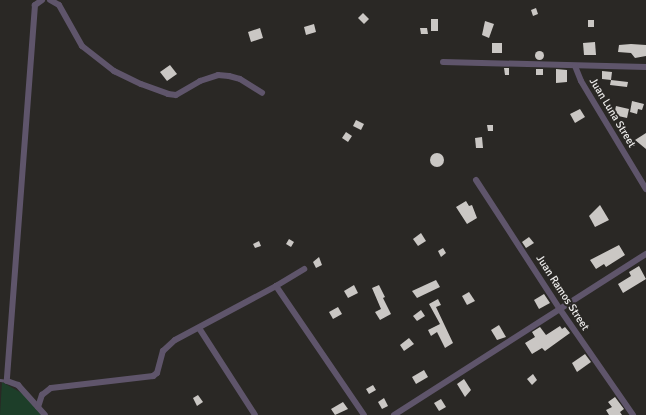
<!DOCTYPE html>
<html>
<head>
<meta charset="utf-8">
<style>
	body { margin:0 }
	#map { position:relative; width:646px; height:415px; overflow:hidden; background:#2a2825; font-family:Signika,sans-serif }
	div>[style] { position:absolute }
	[style*='--x'] { left:calc(var(--x)*1px); top:calc(var(--y)*1px); width:calc(var(--w)*1px); rotate:calc(var(--a)*1deg) }
	.green>* { inset:0; background:#1d3e29 }
	.building>* { inset:0; background:#cac7c4 }
	.round { border-radius:50% }
	.lane>* { height:3px; margin:-1.5px; padding:0 1.5px; transform-origin:1.5px; border-radius:1.5px; background:#5f556b }
	.street>* { height:6px; margin:-3px; padding:0 3px; transform-origin:3px; border-radius:3px; background:#5f556b }
	span { translate:-50% -50%; white-space:nowrap; text-align:center; line-height:1.15; -webkit-text-stroke:4px #2a2825; paint-order:stroke }
	.street-label { font-size:11px; color:#ecebea }
</style>
</head>
<body>
<div id="map">
	<div class="green">
		<div style="clip-path:polygon(2px 382px,27px 396px,44px 415px,0 415px)"></div>
	</div>
	<div class="building">
		<div style="clip-path:polygon(536px 8px,538px 14px,533px 16px,531px 10px)"></div>
		<div style="clip-path:polygon(363px 13px,369px 19px,364px 24px,358px 18px)"></div>
		<div style="clip-path:polygon(431px 19px,438px 19px,438px 31px,431px 31px)"></div>
		<div style="clip-path:polygon(588px 20px,594px 20px,594px 27px,588px 27px)"></div>
		<div style="clip-path:polygon(485px 21px,494px 24px,489px 38px,482px 35px)"></div>
		<div style="clip-path:polygon(314px 24px,316px 32px,306px 35px,304px 27px)"></div>
		<div style="clip-path:polygon(260px 28px,263px 38px,251px 42px,248px 32px)"></div>
		<div style="clip-path:polygon(420px 28px,427px 28px,428px 34px,421px 34px)"></div>
		<div style="clip-path:polygon(595px 42px,596px 55px,584px 55px,583px 43px)"></div>
		<div style="clip-path:polygon(492px 43px,502px 43px,502px 53px,492px 53px)"></div>
		<div style="clip-path:polygon(631px 44px,646px 45px,646px 56px,635px 58px,631px 53px,618px 52px,619px 45px)"></div>
		<div class="round" style="left:534.5px;top:50.5px;width:9px;height:9px"></div>
		<div style="clip-path:polygon(170px 65px,177px 74px,167px 81px,160px 72px)"></div>
		<div style="clip-path:polygon(504px 68px,509px 68px,509px 75px,505px 75px)"></div>
		<div style="clip-path:polygon(536px 69px,543px 69px,543px 75px,536px 75px)"></div>
		<div style="clip-path:polygon(556px 69px,567px 70px,567px 82px,556px 83px)"></div>
		<div style="clip-path:polygon(602px 71px,612px 72px,611px 80px,602px 79px)"></div>
		<div style="clip-path:polygon(611px 80px,628px 82px,627px 87px,610px 85px)"></div>
		<div style="clip-path:polygon(632px 101px,644px 104px,642px 110px,638px 109px,637px 114px,630px 112px)"></div>
		<div style="clip-path:polygon(616px 106px,629px 109px,627px 118px,614px 115px)"></div>
		<div style="clip-path:polygon(580px 109px,585px 117px,575px 123px,570px 114px)"></div>
		<div style="clip-path:polygon(356px 120px,364px 124px,361px 130px,353px 126px)"></div>
		<div style="clip-path:polygon(487px 125px,493px 125px,493px 131px,488px 131px)"></div>
		<div style="clip-path:polygon(346px 132px,352px 136px,348px 142px,342px 138px)"></div>
		<div style="clip-path:polygon(646px 133px,646px 149px,635px 140px)"></div>
		<div style="clip-path:polygon(482px 137px,483px 148px,476px 148px,475px 138px)"></div>
		<div class="round" style="left:430px;top:153px;width:14px;height:14px"></div>
		<div style="clip-path:polygon(466px 201px,469px 206px,472px 205px,477px 218px,467px 224px,456px 207px)"></div>
		<div style="clip-path:polygon(600px 205px,609px 220px,595px 227px,589px 216px)"></div>
		<div style="clip-path:polygon(421px 233px,426px 241px,418px 246px,413px 239px)"></div>
		<div style="clip-path:polygon(529px 237px,534px 243px,526px 248px,522px 242px)"></div>
		<div style="clip-path:polygon(289px 239px,294px 242px,291px 247px,286px 244px)"></div>
		<div style="clip-path:polygon(259px 241px,261px 246px,255px 248px,253px 244px)"></div>
		<div style="clip-path:polygon(619px 245px,625px 255px,606px 267px,604px 264px,596px 269px,590px 260px)"></div>
		<div style="clip-path:polygon(443px 248px,446px 253px,441px 257px,438px 251px)"></div>
		<div style="clip-path:polygon(319px 257px,322px 265px,316px 268px,313px 262px)"></div>
		<div style="clip-path:polygon(639px 266px,646px 279px,623px 293px,618px 284px,631px 276px,629px 272px)"></div>
		<div style="clip-path:polygon(436px 280px,440px 287px,417px 298px,412px 291px)"></div>
		<div style="clip-path:polygon(354px 285px,358px 293px,348px 298px,344px 291px)"></div>
		<div style="clip-path:polygon(379px 285px,385px 297px,383px 298px,391px 314px,380px 320px,375px 312px,381px 309px,372px 288px)"></div>
		<div style="clip-path:polygon(469px 292px,475px 301px,467px 305px,462px 296px)"></div>
		<div style="clip-path:polygon(544px 294px,550px 303px,539px 309px,534px 300px)"></div>
		<div style="clip-path:polygon(438px 299px,441px 305px,436px 307px,453px 343px,445px 348px,437px 332px,431px 336px,428px 330px,440px 324px,429px 304px)"></div>
		<div style="clip-path:polygon(338px 307px,342px 314px,333px 319px,329px 312px)"></div>
		<div style="clip-path:polygon(421px 310px,425px 316px,417px 321px,413px 316px)"></div>
		<div style="clip-path:polygon(499px 325px,506px 337px,497px 340px,491px 330px)"></div>
		<div style="clip-path:polygon(560px 326px,562px 329px,565px 327px,570px 333px,545px 351px,542px 348px,532px 354px,525px 343px,535px 337px,532px 332px,540px 327px,546px 335px)"></div>
		<div style="clip-path:polygon(409px 338px,414px 344px,404px 351px,400px 345px)"></div>
		<div style="clip-path:polygon(585px 354px,591px 362px,577px 372px,572px 363px)"></div>
		<div style="clip-path:polygon(424px 370px,428px 377px,416px 384px,412px 377px)"></div>
		<div style="clip-path:polygon(533px 374px,537px 380px,532px 385px,527px 379px)"></div>
		<div style="clip-path:polygon(464px 379px,471px 390px,465px 397px,457px 384px)"></div>
		<div style="clip-path:polygon(373px 385px,376px 390px,369px 394px,366px 389px)"></div>
		<div style="clip-path:polygon(198px 395px,203px 402px,197px 406px,193px 398px)"></div>
		<div style="clip-path:polygon(615px 397px,624px 409px,620px 412px,622px 415px,609px 415px,606px 410px,612px 407px,608px 402px)"></div>
		<div style="clip-path:polygon(384px 398px,388px 406px,382px 409px,378px 402px)"></div>
		<div style="clip-path:polygon(441px 399px,446px 407px,439px 411px,434px 403px)"></div>
		<div style="clip-path:polygon(343px 402px,348px 409px,335px 415px,331px 409px)"></div>
	</div>
	<div class="lane">
		<div style="--x:0;--y:380;--w:7;--a:8"></div>
	</div>
	<div class="street">
		<div style="--x:42;--y:0;--w:9;--a:144"></div>
		<div style="--x:35;--y:5;--w:377;--a:94.3"></div>
		<div style="--x:7;--y:381;--w:12;--a:20"></div>
		<div style="--x:18;--y:385;--w:40;--a:48"></div>
		<div style="--x:50;--y:0;--w:10;--a:29"></div>
		<div style="--x:59;--y:5;--w:47;--a:60.7"></div>
		<div style="--x:82;--y:46;--w:41;--a:38"></div>
		<div style="--x:114;--y:71;--w:30;--a:26"></div>
		<div style="--x:141;--y:84;--w:29;--a:20"></div>
		<div style="--x:168;--y:94;--w:8;--a:7"></div>
		<div style="--x:176;--y:95;--w:28;--a:-30"></div>
		<div style="--x:200;--y:81;--w:19;--a:-18"></div>
		<div style="--x:218;--y:75;--w:11;--a:5"></div>
		<div style="--x:229;--y:76;--w:11;--a:15"></div>
		<div style="--x:240;--y:79;--w:26;--a:32"></div>
		<div style="--x:443;--y:62;--w:203;--a:1.4"></div>
		<div style="--x:575;--y:66;--w:16;--a:68"></div>
		<div style="--x:581;--y:81;--w:126;--a:59"></div>
		<div style="--x:476;--y:180;--w:153;--a:57"></div>
		<div style="--x:559;--y:308;--w:130;--a:55.3"></div>
		<div style="--x:276;--y:286;--w:33;--a:-31"></div>
		<div style="--x:199;--y:328;--w:103;--a:57.2"></div>
		<div style="--x:38;--y:407;--w:13;--a:-72"></div>
		<div style="--x:42;--y:395;--w:11;--a:-38"></div>
		<div style="--x:51;--y:388;--w:103;--a:-6.7"></div>
		<div style="--x:153;--y:376;--w:5;--a:-37"></div>
		<div style="--x:157;--y:373;--w:23;--a:-75"></div>
		<div style="--x:163;--y:351;--w:16;--a:-43"></div>
		<div style="--x:175;--y:340;--w:115;--a:-28.1"></div>
		<div style="--x:276;--y:286;--w:156;--a:55.7"></div>
		<div style="--x:394;--y:415;--w:299;--a:-32.6"></div>
	</div>
	<div class="street-label">
		<span style="left:612px;top:113px;rotate:59deg">Juan Luna Street</span>
		<span style="left:562px;top:293px;rotate:57deg">Juan Ramos Street</span>
	</div>
</div>
</body>
</html>
